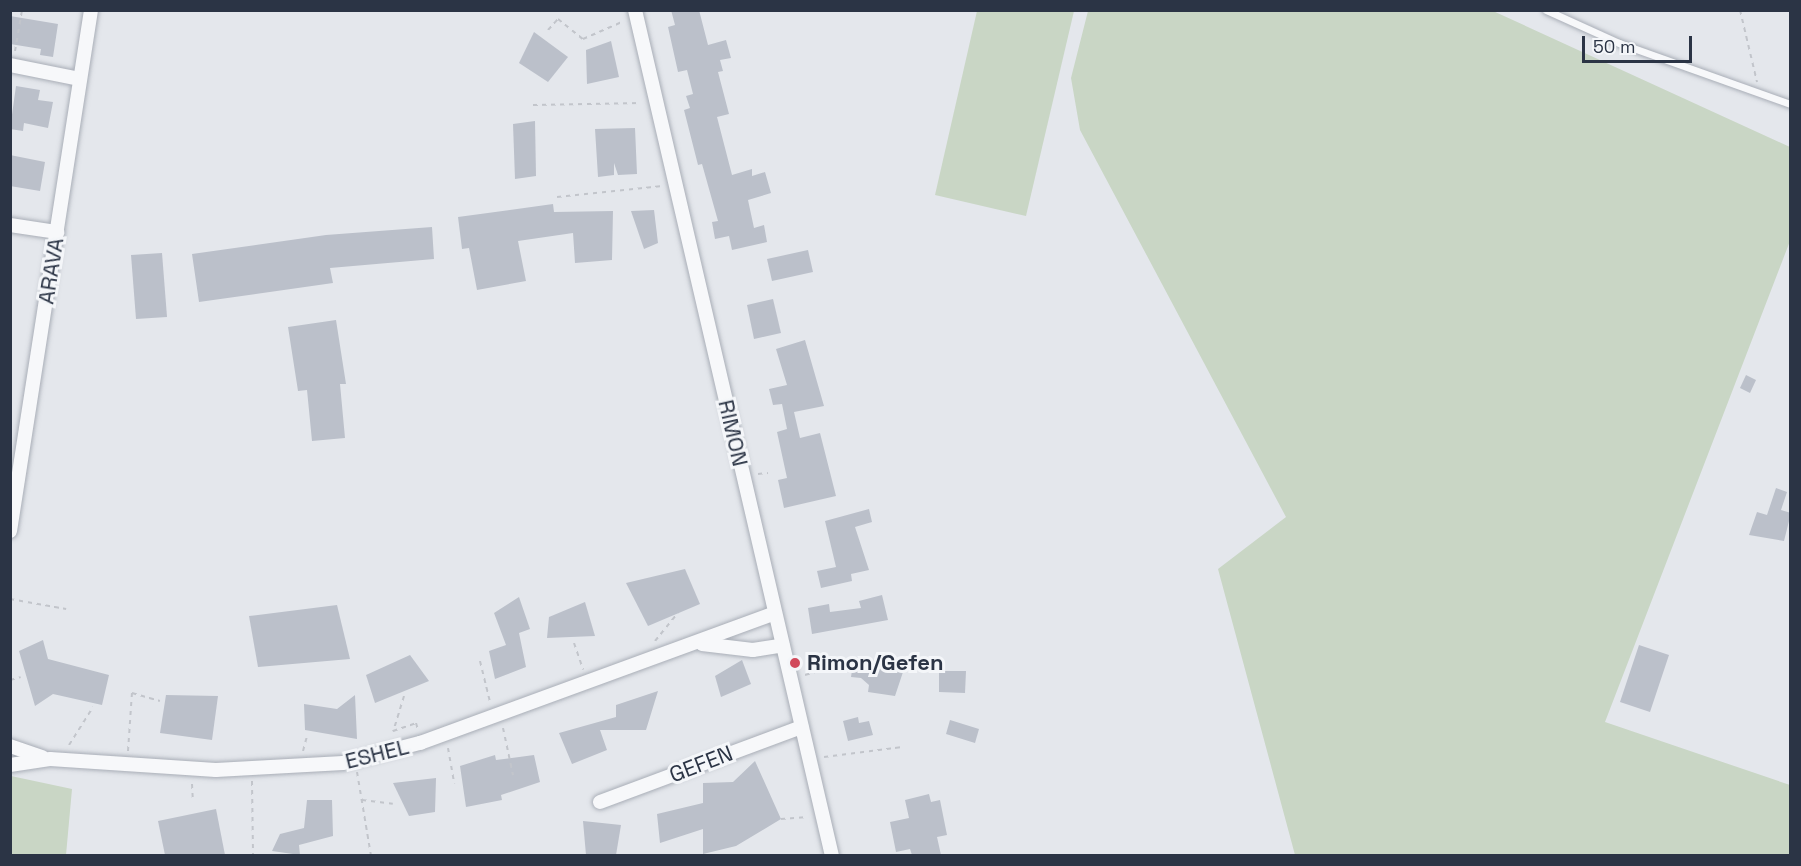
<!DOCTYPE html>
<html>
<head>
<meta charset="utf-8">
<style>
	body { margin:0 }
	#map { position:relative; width:1801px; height:866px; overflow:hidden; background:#e4e7ec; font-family:"Space Grotesk",sans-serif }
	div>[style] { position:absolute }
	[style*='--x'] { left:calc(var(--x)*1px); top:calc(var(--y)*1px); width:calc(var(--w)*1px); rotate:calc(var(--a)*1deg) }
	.green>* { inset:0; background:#c9d6c5 }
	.building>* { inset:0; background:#bbc0ca }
	.path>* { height:2px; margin-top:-1px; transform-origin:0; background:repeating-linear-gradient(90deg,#c2c5cb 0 4.5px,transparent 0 9px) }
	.roads { filter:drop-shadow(0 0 2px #a9aeb7) drop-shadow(0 0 2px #a9aeb7) }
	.lane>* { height:7px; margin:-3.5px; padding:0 3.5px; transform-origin:3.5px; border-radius:3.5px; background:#f7f8fa }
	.street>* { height:14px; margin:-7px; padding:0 7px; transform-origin:7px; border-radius:7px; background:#f7f8fa }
	.dots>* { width:16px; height:16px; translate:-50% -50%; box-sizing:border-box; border:3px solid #f4f6f9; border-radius:50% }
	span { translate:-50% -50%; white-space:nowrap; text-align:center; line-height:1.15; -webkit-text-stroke:6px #f4f6f9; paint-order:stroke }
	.street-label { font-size:22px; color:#2b3445 }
	.poi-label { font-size:22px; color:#2b3445; font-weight:700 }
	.left { translate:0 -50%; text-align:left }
	.frame { position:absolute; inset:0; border:12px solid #2b3445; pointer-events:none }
	.scale { position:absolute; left:1582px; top:36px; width:110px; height:27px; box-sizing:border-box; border:3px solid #2b3445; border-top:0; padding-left:8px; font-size:18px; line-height:21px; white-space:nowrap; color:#2b3445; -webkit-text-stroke:4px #f4f6f9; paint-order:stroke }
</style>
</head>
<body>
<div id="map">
	<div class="green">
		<div style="clip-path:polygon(977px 11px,1074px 11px,1026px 216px,935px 195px)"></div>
		<div style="clip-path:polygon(1088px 11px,1493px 11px,1790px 147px,1790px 241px,1605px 722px,1790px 785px,1790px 855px,1295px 855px,1218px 569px,1286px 517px,1080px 130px,1071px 78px)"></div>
		<div style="clip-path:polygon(11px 776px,72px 789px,66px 855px,11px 855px)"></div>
	</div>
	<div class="building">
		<div style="clip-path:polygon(671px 10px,699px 10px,708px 45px,726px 40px,731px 58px,720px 60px,723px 71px,718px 72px,729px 114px,717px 117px,732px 175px,752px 169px,752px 176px,765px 172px,771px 193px,748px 200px,754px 228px,764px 225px,767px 242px,732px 250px,729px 236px,715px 239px,712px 222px,718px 221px,702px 164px,698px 165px,684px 110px,690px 108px,686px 96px,693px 94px,687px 70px,678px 72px,668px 27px,675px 25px)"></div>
		<div style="clip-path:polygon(10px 16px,58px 24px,53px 57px,40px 55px,41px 49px,10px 44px)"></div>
		<div style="clip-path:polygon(534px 32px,568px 57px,548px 82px,519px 63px)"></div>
		<div style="clip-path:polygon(611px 41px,619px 77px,587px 84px,586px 50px)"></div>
		<div style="clip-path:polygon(16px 86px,40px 90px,38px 100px,53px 102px,48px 128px,24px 123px,23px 131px,10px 129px)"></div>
		<div style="clip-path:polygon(535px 121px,536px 176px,515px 179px,513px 124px)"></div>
		<div style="clip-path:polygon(635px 128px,637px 174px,618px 175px,614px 163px,614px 175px,598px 177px,595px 129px)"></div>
		<div style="clip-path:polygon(10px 155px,45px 162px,40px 191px,10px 186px)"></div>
		<div style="clip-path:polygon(553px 204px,554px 212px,613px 211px,612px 260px,575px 263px,573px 233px,518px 241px,526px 281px,477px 290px,469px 248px,462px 249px,458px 217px)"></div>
		<div style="clip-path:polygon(654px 210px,658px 243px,644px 249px,631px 211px)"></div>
		<div style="clip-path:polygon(432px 227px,434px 259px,330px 268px,333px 283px,199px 302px,192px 254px,326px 235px)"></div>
		<div style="clip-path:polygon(808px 250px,813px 272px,772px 281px,767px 259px)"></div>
		<div style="clip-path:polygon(162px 253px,167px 317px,136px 319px,131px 255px)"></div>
		<div style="clip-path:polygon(773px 299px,781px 333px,754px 339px,747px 305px)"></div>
		<div style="clip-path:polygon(336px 320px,346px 384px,340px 384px,345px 438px,312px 441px,307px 390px,298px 391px,288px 327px)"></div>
		<div style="clip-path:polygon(805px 340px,824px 406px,794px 412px,800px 438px,820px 433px,836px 496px,784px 508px,778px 480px,787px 478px,777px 432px,787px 429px,782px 404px,773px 405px,769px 389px,787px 385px,776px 349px)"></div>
		<div style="clip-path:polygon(1746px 375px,1756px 380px,1750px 393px,1740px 388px)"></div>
		<div style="clip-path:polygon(1776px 488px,1787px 492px,1781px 510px,1791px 513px,1784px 541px,1749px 535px,1757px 512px,1767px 515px)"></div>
		<div style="clip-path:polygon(869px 509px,872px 522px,855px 527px,869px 570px,851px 574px,852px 581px,821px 588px,817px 571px,836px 567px,825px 521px)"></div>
		<div style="clip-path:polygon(685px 569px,700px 604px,648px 626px,626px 583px)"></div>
		<div style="clip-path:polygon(882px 595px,888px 620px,812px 634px,808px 608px,829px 604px,830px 612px,861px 608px,859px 601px)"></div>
		<div style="clip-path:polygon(519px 597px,530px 629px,519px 633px,526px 667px,495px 679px,489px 651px,506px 645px,494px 613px)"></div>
		<div style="clip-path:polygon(585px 602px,595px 636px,547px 638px,549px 617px)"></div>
		<div style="clip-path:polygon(337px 605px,350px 659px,258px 667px,249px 616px)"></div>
		<div style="clip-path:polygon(43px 640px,48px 659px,109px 675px,102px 705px,53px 694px,35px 706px,19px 651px)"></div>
		<div style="clip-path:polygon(1639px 645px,1669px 655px,1650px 712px,1620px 702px)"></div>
		<div style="clip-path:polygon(410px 655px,429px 681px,375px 703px,366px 675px)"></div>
		<div style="clip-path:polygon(854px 657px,889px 662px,888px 670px,903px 672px,895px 696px,868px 692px,869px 685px,861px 678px,851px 677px)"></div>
		<div style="clip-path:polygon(742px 660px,751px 684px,721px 697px,715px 676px)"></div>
		<div style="clip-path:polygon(939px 671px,966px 671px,965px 693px,939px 692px)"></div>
		<div style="clip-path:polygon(658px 691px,646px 730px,600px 730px,607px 750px,572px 764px,559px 733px,616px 717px,616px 705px)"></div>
		<div style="clip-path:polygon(166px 695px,218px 696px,212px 740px,160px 733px)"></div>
		<div style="clip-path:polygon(355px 695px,357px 739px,305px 730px,304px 704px,337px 709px)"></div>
		<div style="clip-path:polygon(858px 717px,859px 723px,869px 721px,873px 735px,848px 741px,843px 721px)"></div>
		<div style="clip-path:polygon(950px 720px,979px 729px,975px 743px,946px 734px)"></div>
		<div style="clip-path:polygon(495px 755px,496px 760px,534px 755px,540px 782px,501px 795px,502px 800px,466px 807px,460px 766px)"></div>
		<div style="clip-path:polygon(755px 761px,781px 819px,736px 846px,703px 854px,703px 829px,660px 843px,657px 814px,703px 803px,703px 783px,733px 782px)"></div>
		<div style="clip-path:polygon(436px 778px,435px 812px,409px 816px,393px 783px)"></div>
		<div style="clip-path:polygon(929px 794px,931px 802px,940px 800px,947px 835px,937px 837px,941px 855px,912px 855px,910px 849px,896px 852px,890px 822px,909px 818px,905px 800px)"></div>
		<div style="clip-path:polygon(307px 800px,332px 800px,333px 836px,299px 845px,300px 855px,272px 851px,280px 834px,304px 828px)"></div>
		<div style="clip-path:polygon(216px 809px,225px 855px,165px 855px,158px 821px)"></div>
		<div style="clip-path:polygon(583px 821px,621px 825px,616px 855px,586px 855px)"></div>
	</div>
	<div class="path">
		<div style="--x:1740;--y:10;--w:74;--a:76.7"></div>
		<div style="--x:548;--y:30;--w:15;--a:-48"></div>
		<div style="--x:558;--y:19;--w:32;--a:39"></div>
		<div style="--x:583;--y:39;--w:43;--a:-23.6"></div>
		<div style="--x:15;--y:51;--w:42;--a:-80.3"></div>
		<div style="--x:533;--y:105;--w:108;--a:-1.1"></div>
		<div style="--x:557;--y:197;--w:106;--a:-6"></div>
		<div style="--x:758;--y:474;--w:10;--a:-6"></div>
		<div style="--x:10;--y:599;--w:57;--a:10.1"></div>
		<div style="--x:655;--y:641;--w:36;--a:-51"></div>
		<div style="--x:574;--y:643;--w:28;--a:71"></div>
		<div style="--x:480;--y:661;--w:42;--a:76.3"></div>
		<div style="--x:805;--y:675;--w:49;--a:-16.6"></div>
		<div style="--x:10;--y:680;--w:11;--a:-15"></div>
		<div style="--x:404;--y:696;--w:37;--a:107"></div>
		<div style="--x:393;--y:731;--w:24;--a:-19"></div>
		<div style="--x:416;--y:723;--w:7;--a:74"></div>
		<div style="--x:503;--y:728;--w:48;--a:78"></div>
		<div style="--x:69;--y:745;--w:45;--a:-57.7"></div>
		<div style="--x:448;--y:748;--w:36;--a:80"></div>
		<div style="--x:128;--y:751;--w:58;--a:-86.1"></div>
		<div style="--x:132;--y:693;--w:29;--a:16"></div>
		<div style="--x:303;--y:751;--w:16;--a:-75"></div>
		<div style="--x:824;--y:757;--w:79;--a:-7.3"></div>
		<div style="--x:357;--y:772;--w:85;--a:80.5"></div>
		<div style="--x:252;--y:781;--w:75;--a:89.2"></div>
		<div style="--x:192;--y:784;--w:17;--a:87"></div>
		<div style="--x:362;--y:800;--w:31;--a:7"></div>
		<div style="--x:781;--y:819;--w:27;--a:-4"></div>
	</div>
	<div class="roads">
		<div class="lane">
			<div style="--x:1546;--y:10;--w:80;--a:24.3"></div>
			<div style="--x:1619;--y:43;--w:182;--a:19.6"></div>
		</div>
		<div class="street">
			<div style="--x:635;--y:10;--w:869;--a:76.89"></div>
			<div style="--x:10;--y:65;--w:71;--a:11.3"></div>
			<div style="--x:10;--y:225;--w:48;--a:8.5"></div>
			<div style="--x:10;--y:531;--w:527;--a:-81.16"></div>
			<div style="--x:702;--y:644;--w:51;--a:6.7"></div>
			<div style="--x:753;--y:650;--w:30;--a:-9"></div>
			<div style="--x:10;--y:746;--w:34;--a:19"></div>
			<div style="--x:10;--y:765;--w:40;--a:-8.5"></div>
			<div style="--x:50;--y:759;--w:166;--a:3.8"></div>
			<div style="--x:216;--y:770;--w:127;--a:-3.2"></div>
			<div style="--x:343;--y:763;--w:80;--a:-14.6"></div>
			<div style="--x:420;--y:743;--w:378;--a:-20.1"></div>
			<div style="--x:600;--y:802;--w:215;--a:-20.4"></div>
		</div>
	</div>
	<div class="dots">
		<div style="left:795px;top:663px;background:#d1495b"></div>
	</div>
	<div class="street-label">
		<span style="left:51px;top:271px;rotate:-81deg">ARAVA</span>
		<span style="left:733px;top:433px;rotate:77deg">RIMON</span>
		<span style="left:377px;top:754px;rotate:-14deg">ESHEL</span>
		<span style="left:701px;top:764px;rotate:-21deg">GEFEN</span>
	</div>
	<div class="poi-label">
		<span class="left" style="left:807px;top:663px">Rimon/Gefen</span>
	</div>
	<div class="frame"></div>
	<div class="scale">50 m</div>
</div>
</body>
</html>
